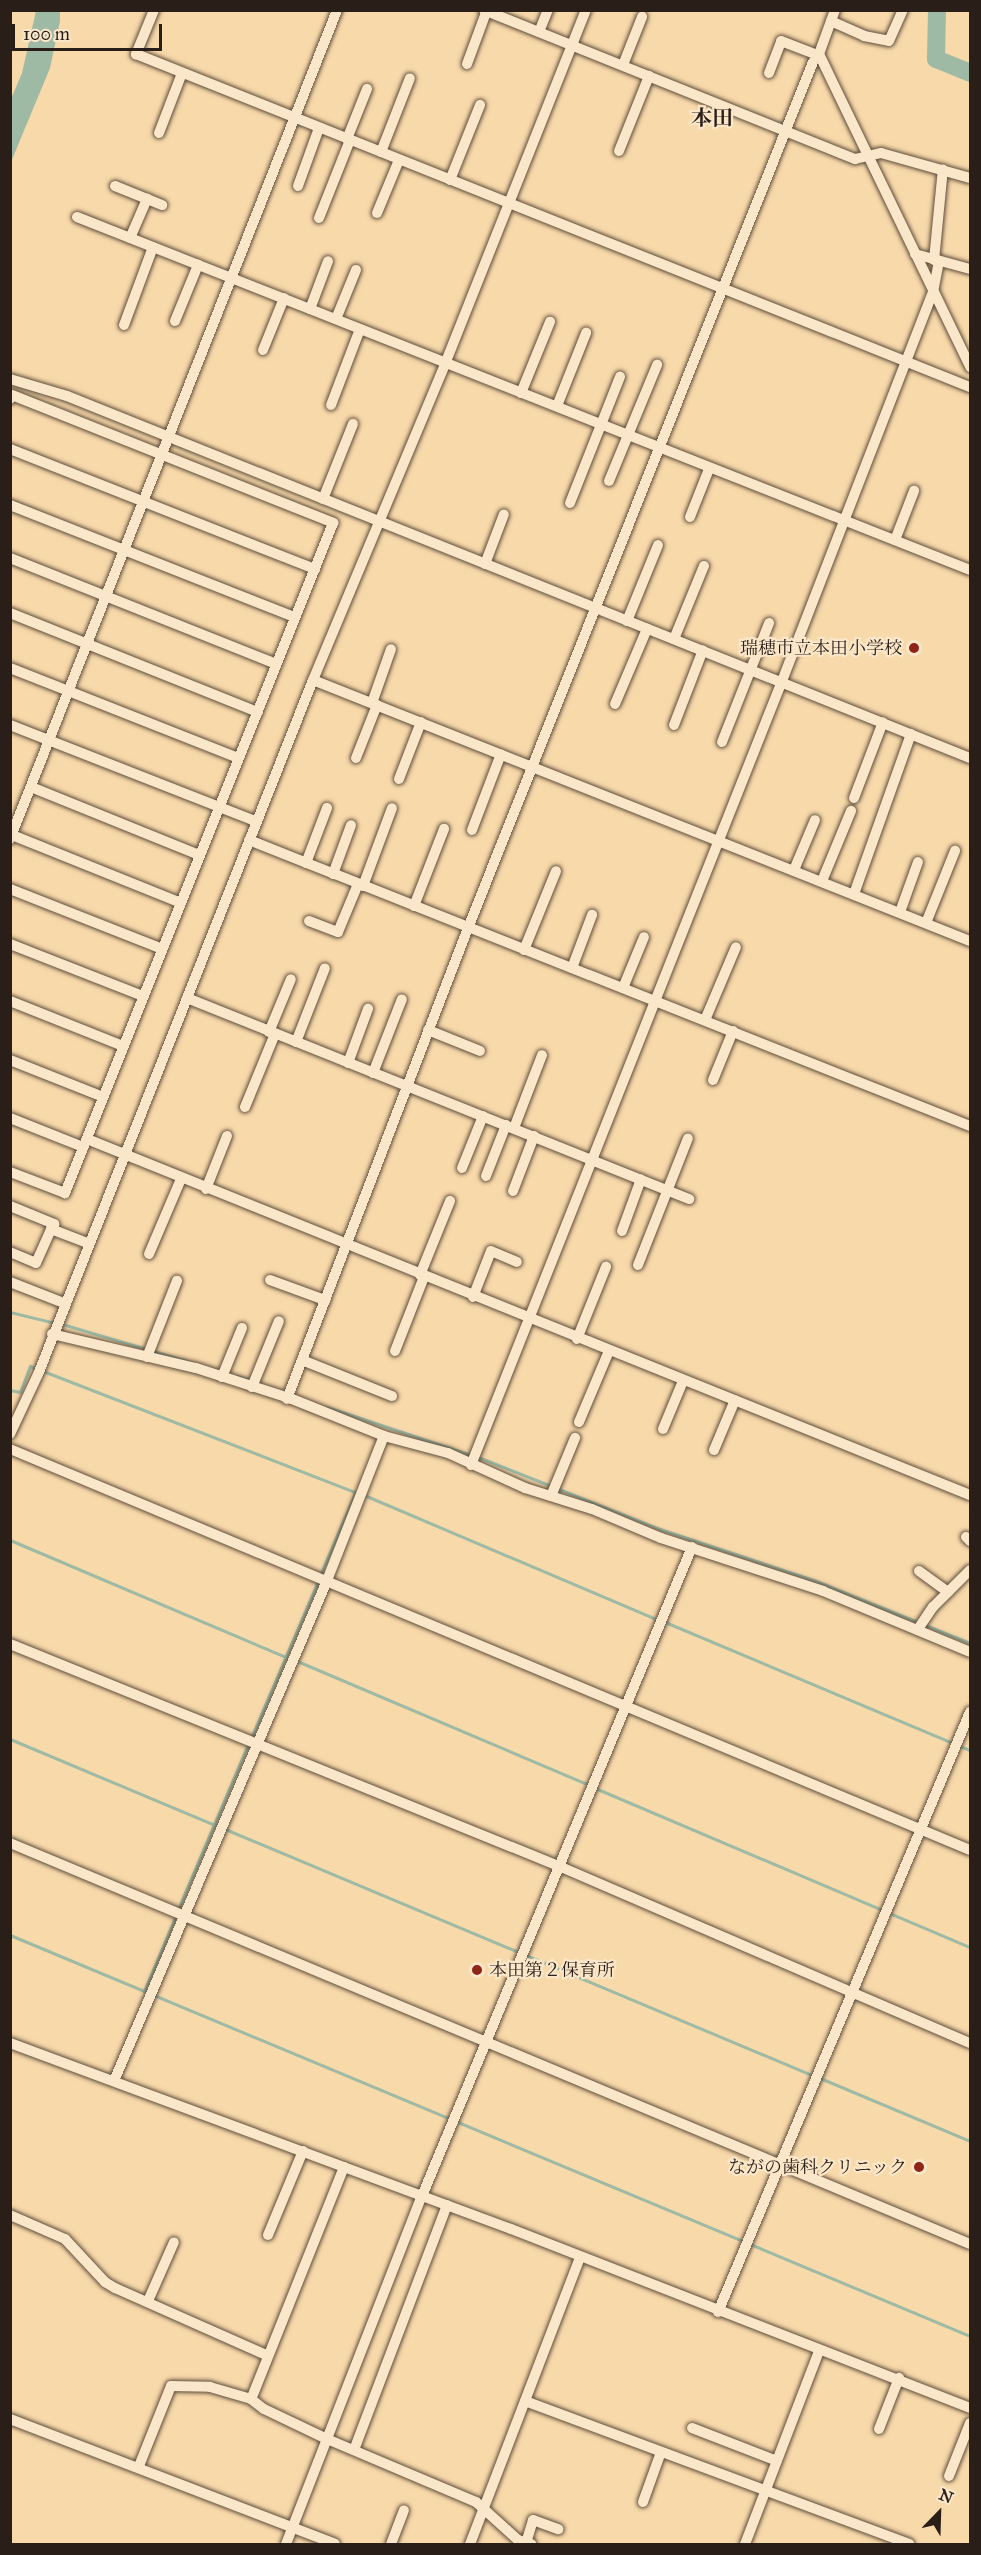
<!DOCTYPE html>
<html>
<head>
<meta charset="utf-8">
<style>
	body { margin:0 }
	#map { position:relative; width:981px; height:2555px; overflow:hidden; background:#f8d9aa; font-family:"IM FELL Great Primer","Noto Serif JP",serif }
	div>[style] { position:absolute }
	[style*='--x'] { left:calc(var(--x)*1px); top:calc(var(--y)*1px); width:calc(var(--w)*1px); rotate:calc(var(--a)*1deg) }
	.water>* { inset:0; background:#9ebaa5 }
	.stream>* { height:3px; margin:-1.5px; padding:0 1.5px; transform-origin:1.5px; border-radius:1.5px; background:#9ebaa5 }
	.river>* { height:18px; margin:-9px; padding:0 9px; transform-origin:9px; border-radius:9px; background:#9ebaa5 }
	.roads { filter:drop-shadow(0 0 2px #5e4d3c) drop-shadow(0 0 2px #5e4d3c) }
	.minor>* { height:10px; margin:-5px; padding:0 5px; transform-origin:5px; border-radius:5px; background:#fae6c8 }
	.dots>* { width:16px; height:16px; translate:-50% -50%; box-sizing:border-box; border:3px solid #fae6c8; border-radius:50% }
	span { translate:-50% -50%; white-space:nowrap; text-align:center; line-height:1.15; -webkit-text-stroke:4.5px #fae6c8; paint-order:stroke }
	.poi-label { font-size:18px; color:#2a1e18 }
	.right { translate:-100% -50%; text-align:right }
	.left { translate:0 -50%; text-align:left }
	.quarter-label { font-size:21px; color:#2a1e18; font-weight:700 }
	.frame { position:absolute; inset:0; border:12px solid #2a1e18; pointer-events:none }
	.north { position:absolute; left:909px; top:2483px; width:60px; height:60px; -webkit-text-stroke:4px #fae6c8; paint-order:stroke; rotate:23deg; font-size:16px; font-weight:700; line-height:24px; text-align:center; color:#2a1e18 }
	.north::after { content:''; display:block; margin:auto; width:21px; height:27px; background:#2a1e18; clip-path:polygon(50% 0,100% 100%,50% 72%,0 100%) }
	.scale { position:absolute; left:12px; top:24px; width:150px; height:27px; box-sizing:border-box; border:3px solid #2a1e18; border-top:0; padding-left:8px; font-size:18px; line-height:21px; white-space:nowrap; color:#2a1e18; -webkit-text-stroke:4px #fae6c8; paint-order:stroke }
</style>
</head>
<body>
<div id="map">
	<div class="water">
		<div style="clip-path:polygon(36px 11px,60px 11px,60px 21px,50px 68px,11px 162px,11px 99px,22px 73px)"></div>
	</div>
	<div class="stream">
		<div style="--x:10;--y:1312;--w:46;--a:13.7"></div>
		<div style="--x:62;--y:1324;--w:134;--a:16.4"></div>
		<div style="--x:237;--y:1376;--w:14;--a:17"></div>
		<div style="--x:10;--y:1390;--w:10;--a:11"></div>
		<div style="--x:20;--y:1392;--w:28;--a:-69"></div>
		<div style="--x:30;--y:1366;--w:352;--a:21.2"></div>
		<div style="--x:327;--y:1407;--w:152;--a:18.4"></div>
		<div style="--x:478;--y:1457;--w:196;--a:21.6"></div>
		<div style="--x:660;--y:1529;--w:164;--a:18.4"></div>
		<div style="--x:816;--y:1581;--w:166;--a:21.9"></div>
		<div style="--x:364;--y:1495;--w:320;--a:23"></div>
		<div style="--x:10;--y:1540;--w:305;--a:23"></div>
		<div style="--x:320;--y:1575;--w:89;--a:-66.9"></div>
		<div style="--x:665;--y:1622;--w:331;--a:22.8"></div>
		<div style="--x:297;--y:1661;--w:317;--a:23"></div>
		<div style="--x:251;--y:1738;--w:171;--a:-66.9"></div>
		<div style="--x:10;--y:1739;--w:227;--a:22.8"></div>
		<div style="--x:595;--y:1788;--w:407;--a:23"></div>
		<div style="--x:225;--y:1829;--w:639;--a:22.75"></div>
		<div style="--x:178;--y:1909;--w:179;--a:-67"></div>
		<div style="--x:10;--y:1935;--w:1040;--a:22.67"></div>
		<div style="--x:144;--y:1991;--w:82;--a:-67.2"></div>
		<div style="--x:820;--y:2078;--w:163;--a:22.8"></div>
	</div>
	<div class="river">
		<div style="--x:937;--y:10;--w:49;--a:91.2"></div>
		<div style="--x:936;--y:59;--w:37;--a:22"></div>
	</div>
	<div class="roads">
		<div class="minor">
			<div style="--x:154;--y:10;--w:48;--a:112.2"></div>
			<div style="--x:136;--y:54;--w:898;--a:21.77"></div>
			<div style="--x:484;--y:10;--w:400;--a:21.9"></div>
			<div style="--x:855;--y:159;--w:27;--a:-13"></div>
			<div style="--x:881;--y:153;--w:92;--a:15.7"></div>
			<div style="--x:835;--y:10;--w:47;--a:110"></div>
			<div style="--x:819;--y:54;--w:348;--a:64.2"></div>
			<div style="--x:831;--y:21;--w:36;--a:24"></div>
			<div style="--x:864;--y:36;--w:25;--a:11"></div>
			<div style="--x:889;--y:41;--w:34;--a:-66"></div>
			<div style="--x:539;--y:32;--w:24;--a:-68"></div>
			<div style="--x:467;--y:64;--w:58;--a:-69.7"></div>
			<div style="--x:623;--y:65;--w:52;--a:-68.4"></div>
			<div style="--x:769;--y:73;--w:34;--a:-69"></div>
			<div style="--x:781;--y:41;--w:40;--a:21"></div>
			<div style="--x:159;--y:133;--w:64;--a:-69"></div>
			<div style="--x:347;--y:139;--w:54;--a:-68.2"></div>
			<div style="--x:619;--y:151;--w:81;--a:-68.2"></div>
			<div style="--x:381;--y:152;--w:79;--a:-68.6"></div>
			<div style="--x:450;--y:180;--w:81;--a:-68.2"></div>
			<div style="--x:115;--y:186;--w:51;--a:22"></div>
			<div style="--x:298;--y:186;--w:62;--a:-70.1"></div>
			<div style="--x:377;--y:213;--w:57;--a:-67.5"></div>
			<div style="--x:77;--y:217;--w:960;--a:21.57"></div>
			<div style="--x:319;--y:218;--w:84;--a:-68.3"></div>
			<div style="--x:130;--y:238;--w:43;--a:-66.4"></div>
			<div style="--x:915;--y:254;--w:57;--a:15.3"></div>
			<div style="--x:934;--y:260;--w:91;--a:-84.4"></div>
			<div style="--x:310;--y:309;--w:51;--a:-69.4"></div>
			<div style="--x:336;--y:319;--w:53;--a:-67.8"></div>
			<div style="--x:175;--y:321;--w:61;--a:-67.7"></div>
			<div style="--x:124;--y:325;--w:83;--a:-69.6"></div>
			<div style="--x:263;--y:350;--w:56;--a:-68"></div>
			<div style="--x:10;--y:379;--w:59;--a:16.6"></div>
			<div style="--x:67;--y:396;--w:973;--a:21.85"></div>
			<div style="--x:521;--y:393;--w:77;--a:-67.8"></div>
			<div style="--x:10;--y:399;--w:4;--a:-63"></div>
			<div style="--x:12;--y:395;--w:346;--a:21.7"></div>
			<div style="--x:333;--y:523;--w:722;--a:111.8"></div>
			<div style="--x:65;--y:1193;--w:59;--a:-159.1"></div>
			<div style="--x:331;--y:405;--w:81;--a:-69.1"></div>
			<div style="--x:557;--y:406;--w:79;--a:-68.3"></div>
			<div style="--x:10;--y:449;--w:328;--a:21.5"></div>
			<div style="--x:609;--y:481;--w:126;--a:-67.5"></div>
			<div style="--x:323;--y:499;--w:81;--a:-68.2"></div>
			<div style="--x:570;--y:503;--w:136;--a:-68.4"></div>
			<div style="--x:10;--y:505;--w:306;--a:21.5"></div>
			<div style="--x:690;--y:517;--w:52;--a:-68.4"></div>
			<div style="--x:895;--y:540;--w:53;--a:-68.8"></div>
			<div style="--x:10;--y:558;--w:286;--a:21.7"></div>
			<div style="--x:485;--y:564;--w:53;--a:-69.2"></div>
			<div style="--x:10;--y:613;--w:267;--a:21.8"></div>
			<div style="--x:627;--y:621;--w:82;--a:-67.8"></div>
			<div style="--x:674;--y:639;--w:79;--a:-67.7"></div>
			<div style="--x:10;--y:668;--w:245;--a:21.5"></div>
			<div style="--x:313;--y:680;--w:707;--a:21.67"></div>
			<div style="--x:372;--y:703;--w:57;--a:-70.6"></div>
			<div style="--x:615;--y:704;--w:82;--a:-66.9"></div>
			<div style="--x:10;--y:725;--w:265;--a:21.4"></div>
			<div style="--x:674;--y:725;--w:80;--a:-68.9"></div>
			<div style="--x:722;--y:742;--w:128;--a:-68.4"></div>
			<div style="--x:356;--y:758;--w:57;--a:-68.4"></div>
			<div style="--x:399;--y:779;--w:61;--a:-68.9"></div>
			<div style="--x:31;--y:787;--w:181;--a:22"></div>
			<div style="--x:854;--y:798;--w:81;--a:-69.1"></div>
			<div style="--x:472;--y:830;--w:81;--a:-69.1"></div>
			<div style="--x:12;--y:835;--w:182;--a:21.9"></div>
			<div style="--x:10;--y:839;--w:891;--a:-68.47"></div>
			<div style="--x:249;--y:840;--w:776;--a:21.64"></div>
			<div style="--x:306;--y:863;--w:59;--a:-69.1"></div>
			<div style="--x:794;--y:870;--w:54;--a:-67.2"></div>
			<div style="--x:333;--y:874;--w:52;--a:-69.8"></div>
			<div style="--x:822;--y:881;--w:76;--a:-67.5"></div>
			<div style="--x:363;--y:886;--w:83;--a:-69.6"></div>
			<div style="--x:10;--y:889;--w:163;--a:21.5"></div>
			<div style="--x:854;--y:894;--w:170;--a:-70.4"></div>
			<div style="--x:414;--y:906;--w:83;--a:-68.7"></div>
			<div style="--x:900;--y:912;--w:53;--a:-70.2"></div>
			<div style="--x:309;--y:921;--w:31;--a:21"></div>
			<div style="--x:338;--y:932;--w:52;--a:-67.4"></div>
			<div style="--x:926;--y:923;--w:78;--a:-68.1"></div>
			<div style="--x:10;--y:944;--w:143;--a:21.4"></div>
			<div style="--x:524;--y:950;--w:85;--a:-67.9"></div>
			<div style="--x:572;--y:968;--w:57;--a:-69.3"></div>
			<div style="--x:623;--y:988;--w:55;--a:-67.6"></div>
			<div style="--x:187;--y:998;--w:541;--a:21.82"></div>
			<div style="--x:10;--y:1001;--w:122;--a:21.7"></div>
			<div style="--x:705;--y:1020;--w:79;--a:-67"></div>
			<div style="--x:428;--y:1030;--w:56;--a:22"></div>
			<div style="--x:269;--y:1032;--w:57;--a:-67.5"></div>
			<div style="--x:296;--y:1042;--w:79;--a:-68.6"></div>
			<div style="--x:10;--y:1060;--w:100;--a:21.7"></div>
			<div style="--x:348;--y:1063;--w:58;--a:-69.7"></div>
			<div style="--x:373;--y:1073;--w:79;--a:-68.6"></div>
			<div style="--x:713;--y:1080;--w:53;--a:-67.8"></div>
			<div style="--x:245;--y:1107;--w:79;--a:-67.7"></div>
			<div style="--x:10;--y:1118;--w:79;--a:21.7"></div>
			<div style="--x:514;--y:1128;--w:78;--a:-69"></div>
			<div style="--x:87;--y:1139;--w:952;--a:21.96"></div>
			<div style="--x:462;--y:1168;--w:56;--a:-68"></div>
			<div style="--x:486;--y:1176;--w:55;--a:-68.6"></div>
			<div style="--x:206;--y:1189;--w:57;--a:-68.4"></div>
			<div style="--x:513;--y:1191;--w:59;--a:-69.1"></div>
			<div style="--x:10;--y:1206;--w:48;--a:22.2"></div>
			<div style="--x:54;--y:1224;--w:6;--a:121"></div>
			<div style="--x:51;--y:1229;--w:40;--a:21"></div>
			<div style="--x:622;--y:1231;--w:55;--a:-69.9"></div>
			<div style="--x:10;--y:1252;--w:28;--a:23"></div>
			<div style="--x:36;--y:1263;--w:37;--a:-66"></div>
			<div style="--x:149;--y:1254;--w:82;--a:-66.9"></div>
			<div style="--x:638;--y:1265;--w:136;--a:-68.5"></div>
			<div style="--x:420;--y:1275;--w:80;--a:-67.9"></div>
			<div style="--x:270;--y:1280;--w:59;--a:20"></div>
			<div style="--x:10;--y:1282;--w:58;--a:21.3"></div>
			<div style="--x:473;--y:1297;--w:49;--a:-68.6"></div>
			<div style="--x:491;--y:1251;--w:28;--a:23"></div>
			<div style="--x:52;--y:1334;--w:148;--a:13.3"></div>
			<div style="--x:196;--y:1368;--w:101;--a:17.9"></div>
			<div style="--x:292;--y:1399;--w:99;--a:21.9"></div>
			<div style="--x:384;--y:1436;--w:66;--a:14.9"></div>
			<div style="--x:448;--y:1453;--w:85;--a:24.4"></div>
			<div style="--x:525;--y:1488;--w:70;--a:17.4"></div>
			<div style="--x:592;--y:1509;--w:75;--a:22.8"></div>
			<div style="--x:661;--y:1538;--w:170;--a:18.1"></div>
			<div style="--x:823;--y:1591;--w:159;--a:22.5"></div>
			<div style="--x:577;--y:1339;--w:78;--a:-68.1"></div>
			<div style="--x:395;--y:1351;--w:79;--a:-68.6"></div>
			<div style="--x:147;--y:1357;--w:82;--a:-68.5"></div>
			<div style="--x:302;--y:1360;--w:97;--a:21.8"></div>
			<div style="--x:222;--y:1377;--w:53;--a:-67.8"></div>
			<div style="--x:252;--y:1387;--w:71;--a:-67.8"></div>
			<div style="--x:287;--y:1399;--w:505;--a:-68.98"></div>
			<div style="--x:468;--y:928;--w:932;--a:-68.28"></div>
			<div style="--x:579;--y:1422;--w:77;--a:-67.1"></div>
			<div style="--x:663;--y:1429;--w:52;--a:-67.4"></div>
			<div style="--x:10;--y:1434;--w:68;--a:-64.9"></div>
			<div style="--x:39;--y:1372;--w:744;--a:-68.4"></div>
			<div style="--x:313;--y:680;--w:342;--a:-67.3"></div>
			<div style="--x:445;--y:364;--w:381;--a:-68.3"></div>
			<div style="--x:10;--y:1449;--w:1040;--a:22.67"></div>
			<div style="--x:714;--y:1450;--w:54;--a:-67.2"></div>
			<div style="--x:471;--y:1465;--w:843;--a:-68.36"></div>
			<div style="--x:782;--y:681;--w:417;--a:-68.8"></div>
			<div style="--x:933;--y:292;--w:32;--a:-79"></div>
			<div style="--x:551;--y:1496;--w:63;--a:-67.5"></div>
			<div style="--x:966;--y:1537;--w:6;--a:45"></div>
			<div style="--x:919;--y:1571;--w:36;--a:36"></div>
			<div style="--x:918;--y:1629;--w:27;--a:-56"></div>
			<div style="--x:933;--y:1607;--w:52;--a:-45"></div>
			<div style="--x:10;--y:1644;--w:594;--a:22.03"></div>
			<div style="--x:561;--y:1867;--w:445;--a:23.3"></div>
			<div style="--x:10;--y:1843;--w:1040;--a:22.67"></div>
			<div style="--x:10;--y:2043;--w:534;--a:20.37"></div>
			<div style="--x:511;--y:2229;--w:493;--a:21.3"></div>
			<div style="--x:114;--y:2081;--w:541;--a:-66.94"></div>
			<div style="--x:326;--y:1583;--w:158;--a:-68.5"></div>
			<div style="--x:344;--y:2167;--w:250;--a:111.8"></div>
			<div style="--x:251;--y:2399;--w:16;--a:38"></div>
			<div style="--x:264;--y:2409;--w:70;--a:25.5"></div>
			<div style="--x:327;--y:2439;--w:162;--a:22.9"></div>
			<div style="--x:476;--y:2502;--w:57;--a:42.1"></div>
			<div style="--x:518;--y:2540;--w:14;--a:17"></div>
			<div style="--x:10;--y:2215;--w:60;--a:23.6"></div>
			<div style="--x:65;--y:2239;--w:59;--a:47.1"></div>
			<div style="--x:105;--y:2282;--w:12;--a:31"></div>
			<div style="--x:115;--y:2288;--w:165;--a:23.9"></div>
			<div style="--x:268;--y:2235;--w:91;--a:-67.4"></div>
			<div style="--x:148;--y:2301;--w:64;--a:-66.2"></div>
			<div style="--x:718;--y:2312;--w:651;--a:-67.22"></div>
			<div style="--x:525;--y:2401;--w:410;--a:20.4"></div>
			<div style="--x:10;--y:2419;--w:348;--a:21"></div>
			<div style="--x:692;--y:2428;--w:91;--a:21.2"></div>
			<div style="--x:879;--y:2429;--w:55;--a:-68.6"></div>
			<div style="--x:354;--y:2450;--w:262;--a:-69.2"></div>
			<div style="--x:139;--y:2466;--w:86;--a:-68.2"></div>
			<div style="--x:171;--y:2386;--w:39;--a:1"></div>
			<div style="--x:210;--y:2387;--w:43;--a:16.3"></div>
			<div style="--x:949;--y:2476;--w:57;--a:-68.4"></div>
			<div style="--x:643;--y:2502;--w:53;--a:-70.2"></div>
			<div style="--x:526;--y:2543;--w:24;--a:-73"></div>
			<div style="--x:533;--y:2520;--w:27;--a:20"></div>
			<div style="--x:286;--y:2544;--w:374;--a:-68.7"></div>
			<div style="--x:422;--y:2196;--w:703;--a:-67.41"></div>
			<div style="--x:391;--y:2544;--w:36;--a:-69"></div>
			<div style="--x:470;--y:2544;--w:307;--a:-69"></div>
			<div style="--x:745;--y:2544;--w:207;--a:-69"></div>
		</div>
	</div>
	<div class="dots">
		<div style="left:914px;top:648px;background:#8f2418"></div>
		<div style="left:477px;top:1970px;background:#8f2418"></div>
		<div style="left:919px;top:2167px;background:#8f2418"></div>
	</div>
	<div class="poi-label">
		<span class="right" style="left:902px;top:648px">瑞穂市立本田小学校</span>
		<span class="left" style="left:489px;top:1970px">本田第２保育所</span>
		<span class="right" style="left:907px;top:2167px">ながの歯科クリニック</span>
	</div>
	<div class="quarter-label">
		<span style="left:712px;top:118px">本田</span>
	</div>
	<div class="frame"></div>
	<div class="north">N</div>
	<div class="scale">100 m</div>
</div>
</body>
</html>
